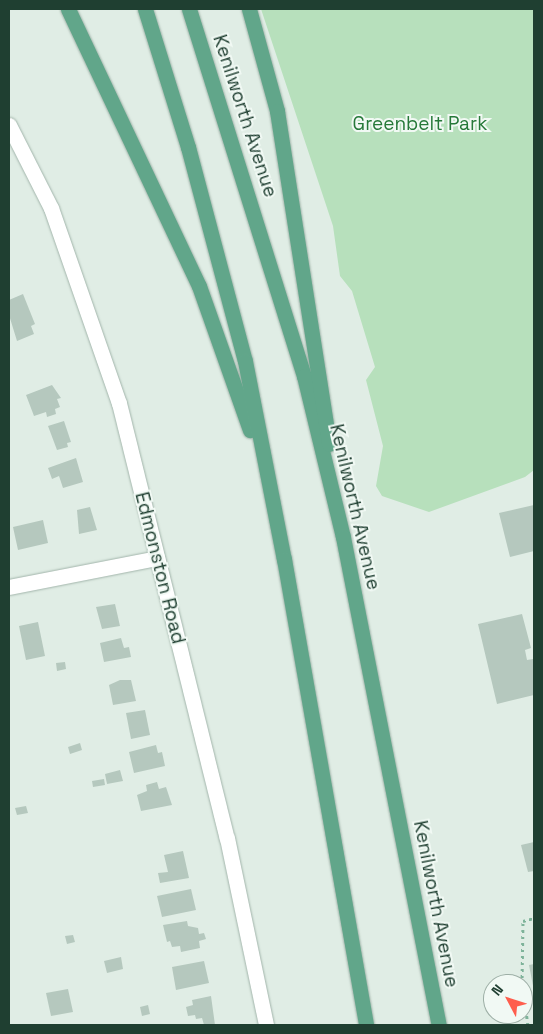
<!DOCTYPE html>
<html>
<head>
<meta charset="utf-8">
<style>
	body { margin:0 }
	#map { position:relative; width:543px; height:1034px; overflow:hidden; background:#e0ede5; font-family:"Space Grotesk",sans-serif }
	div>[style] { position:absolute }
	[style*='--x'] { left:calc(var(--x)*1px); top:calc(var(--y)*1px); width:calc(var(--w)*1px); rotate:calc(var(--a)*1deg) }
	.green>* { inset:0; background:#b7e0bc }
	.building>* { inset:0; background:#b5c8be }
	.path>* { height:3px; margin-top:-1.5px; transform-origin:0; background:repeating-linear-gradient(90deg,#7eb39a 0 2.5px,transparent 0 6.5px) }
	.roads { filter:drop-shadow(0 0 1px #a2b5ab) drop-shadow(0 0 1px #a2b5ab) }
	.street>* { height:15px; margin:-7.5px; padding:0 7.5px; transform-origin:7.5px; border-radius:7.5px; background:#fff }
	.secondary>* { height:15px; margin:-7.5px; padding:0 7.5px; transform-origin:7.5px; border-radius:7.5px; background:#fff }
	.primary>* { height:15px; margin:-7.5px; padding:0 7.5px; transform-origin:7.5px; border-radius:7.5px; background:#61a68a }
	span { translate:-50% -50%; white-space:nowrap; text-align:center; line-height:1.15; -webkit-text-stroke:4px #f1f9f4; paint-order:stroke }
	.street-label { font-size:19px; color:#1f3f31 }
	.park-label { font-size:19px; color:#267939 }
	.frame { position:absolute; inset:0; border:10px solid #1f3f31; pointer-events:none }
	.north { position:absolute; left:483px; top:974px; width:50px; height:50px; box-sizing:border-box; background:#f1f9f4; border:1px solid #9dafa6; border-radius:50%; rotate:310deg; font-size:14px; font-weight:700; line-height:20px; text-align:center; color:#1f3f31 }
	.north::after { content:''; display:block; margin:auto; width:18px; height:22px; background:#fe5e4d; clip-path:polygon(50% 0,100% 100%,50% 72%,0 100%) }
</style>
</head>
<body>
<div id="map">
	<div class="green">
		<div style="clip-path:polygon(261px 9px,534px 9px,534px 470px,525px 477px,429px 512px,382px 496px,376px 486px,383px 446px,366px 380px,375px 367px,352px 291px,340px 276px,333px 226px)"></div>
	</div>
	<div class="building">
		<div style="clip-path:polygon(23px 294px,35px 324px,31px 326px,34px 334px,17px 341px,9px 315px,9px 300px)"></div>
		<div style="clip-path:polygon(52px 385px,61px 398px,57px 399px,60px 407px,55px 409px,56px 414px,47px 417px,46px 412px,34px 416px,26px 395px)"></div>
		<div style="clip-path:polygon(64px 421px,71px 442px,67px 443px,68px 447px,57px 450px,48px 426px)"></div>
		<div style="clip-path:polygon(76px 458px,83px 482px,63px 488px,59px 476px,52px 479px,48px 468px)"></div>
		<div style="clip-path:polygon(534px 505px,534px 551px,510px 557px,499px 513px)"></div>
		<div style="clip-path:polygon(90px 507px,97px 530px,79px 534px,77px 510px)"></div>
		<div style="clip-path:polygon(43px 520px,48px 543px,18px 550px,13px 527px)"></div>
		<div style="clip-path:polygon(115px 604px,120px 626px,102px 629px,96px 607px)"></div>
		<div style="clip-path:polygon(522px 614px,531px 648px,525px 650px,527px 660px,533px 659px,534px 665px,534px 695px,497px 704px,478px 624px)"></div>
		<div style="clip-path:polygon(38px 622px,45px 656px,26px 660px,19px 626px)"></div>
		<div style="clip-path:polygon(121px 638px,124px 648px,129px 647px,131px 657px,104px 662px,100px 643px)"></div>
		<div style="clip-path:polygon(65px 662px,66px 669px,57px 671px,56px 663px)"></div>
		<div style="clip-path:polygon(120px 680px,131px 680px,136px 701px,113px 705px,109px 685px)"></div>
		<div style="clip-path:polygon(145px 710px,150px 735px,131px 739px,126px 713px)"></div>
		<div style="clip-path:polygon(80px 743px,82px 750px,70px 754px,68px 747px)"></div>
		<div style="clip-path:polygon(156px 745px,158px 753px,162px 752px,165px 766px,134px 773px,129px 752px)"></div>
		<div style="clip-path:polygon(120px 770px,123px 781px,107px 784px,105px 774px)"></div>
		<div style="clip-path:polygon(104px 779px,105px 785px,93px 787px,92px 781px)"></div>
		<div style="clip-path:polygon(157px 782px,159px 789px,166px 787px,172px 805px,141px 811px,137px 795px,147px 791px,146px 785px)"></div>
		<div style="clip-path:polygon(26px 806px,28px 813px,17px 815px,15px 808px)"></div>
		<div style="clip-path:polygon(534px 842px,534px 871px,528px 872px,521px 845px)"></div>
		<div style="clip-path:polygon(183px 851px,189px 878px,160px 883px,158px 873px,168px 872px,164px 855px)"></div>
		<div style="clip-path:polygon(191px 889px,196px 910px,162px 917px,157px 896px)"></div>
		<div style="clip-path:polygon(187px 921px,188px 926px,198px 928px,199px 934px,204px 933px,206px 939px,199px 941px,200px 948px,181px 952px,180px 946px,172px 947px,170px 941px,167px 942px,163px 925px)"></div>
		<div style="clip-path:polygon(73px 935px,75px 942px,67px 944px,65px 936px)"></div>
		<div style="clip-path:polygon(121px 957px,123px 969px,107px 973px,104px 961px)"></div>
		<div style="clip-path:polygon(204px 961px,209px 983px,176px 990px,172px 967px)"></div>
		<div style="clip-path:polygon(534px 964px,534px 991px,529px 965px)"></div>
		<div style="clip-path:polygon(68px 989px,73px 1012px,51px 1016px,46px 993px)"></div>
		<div style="clip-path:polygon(211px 996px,215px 1025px,204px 1025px,202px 1018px,196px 1019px,195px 1015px,188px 1016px,186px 1007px,193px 1005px,192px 1000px)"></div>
		<div style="clip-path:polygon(148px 1005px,150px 1014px,142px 1016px,140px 1007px)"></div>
	</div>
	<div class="path">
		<div style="--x:522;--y:984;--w:63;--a:-89.1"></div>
		<div style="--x:523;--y:921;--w:11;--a:-15"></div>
		<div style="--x:523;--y:990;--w:35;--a:82"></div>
	</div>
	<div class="roads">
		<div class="street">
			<div style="--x:9;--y:587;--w:151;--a:-11.1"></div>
		</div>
		<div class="secondary">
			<div style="--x:9;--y:125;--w:93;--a:63.2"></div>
			<div style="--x:51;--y:208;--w:207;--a:70.8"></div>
			<div style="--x:119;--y:403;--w:448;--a:76.1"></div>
			<div style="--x:227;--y:838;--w:191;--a:78.2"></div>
		</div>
		<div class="primary">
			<div style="--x:68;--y:9;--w:306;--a:64.7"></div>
			<div style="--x:199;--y:286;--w:153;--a:70.5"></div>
			<div style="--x:145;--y:9;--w:145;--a:72.7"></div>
			<div style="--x:188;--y:147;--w:221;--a:75.1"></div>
			<div style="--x:245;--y:361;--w:202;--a:78.9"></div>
			<div style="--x:284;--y:559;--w:473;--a:80"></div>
			<div style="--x:189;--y:9;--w:385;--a:72.6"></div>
			<div style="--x:304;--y:376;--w:166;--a:76.4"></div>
			<div style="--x:343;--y:537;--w:497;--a:78.9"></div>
			<div style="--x:249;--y:9;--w:106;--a:74.6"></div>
			<div style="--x:277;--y:111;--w:337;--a:81.1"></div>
		</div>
	</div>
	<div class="street-label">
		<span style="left:245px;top:116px;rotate:72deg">Kenilworth Avenue</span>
		<span style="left:355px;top:507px;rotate:77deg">Kenilworth Avenue</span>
		<span style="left:160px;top:568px;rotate:76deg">Edmonston Road</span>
		<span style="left:436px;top:904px;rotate:79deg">Kenilworth Avenue</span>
	</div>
	<div class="park-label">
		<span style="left:420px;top:124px">Greenbelt Park</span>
	</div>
	<div class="frame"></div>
	<div class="north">N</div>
</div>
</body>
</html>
